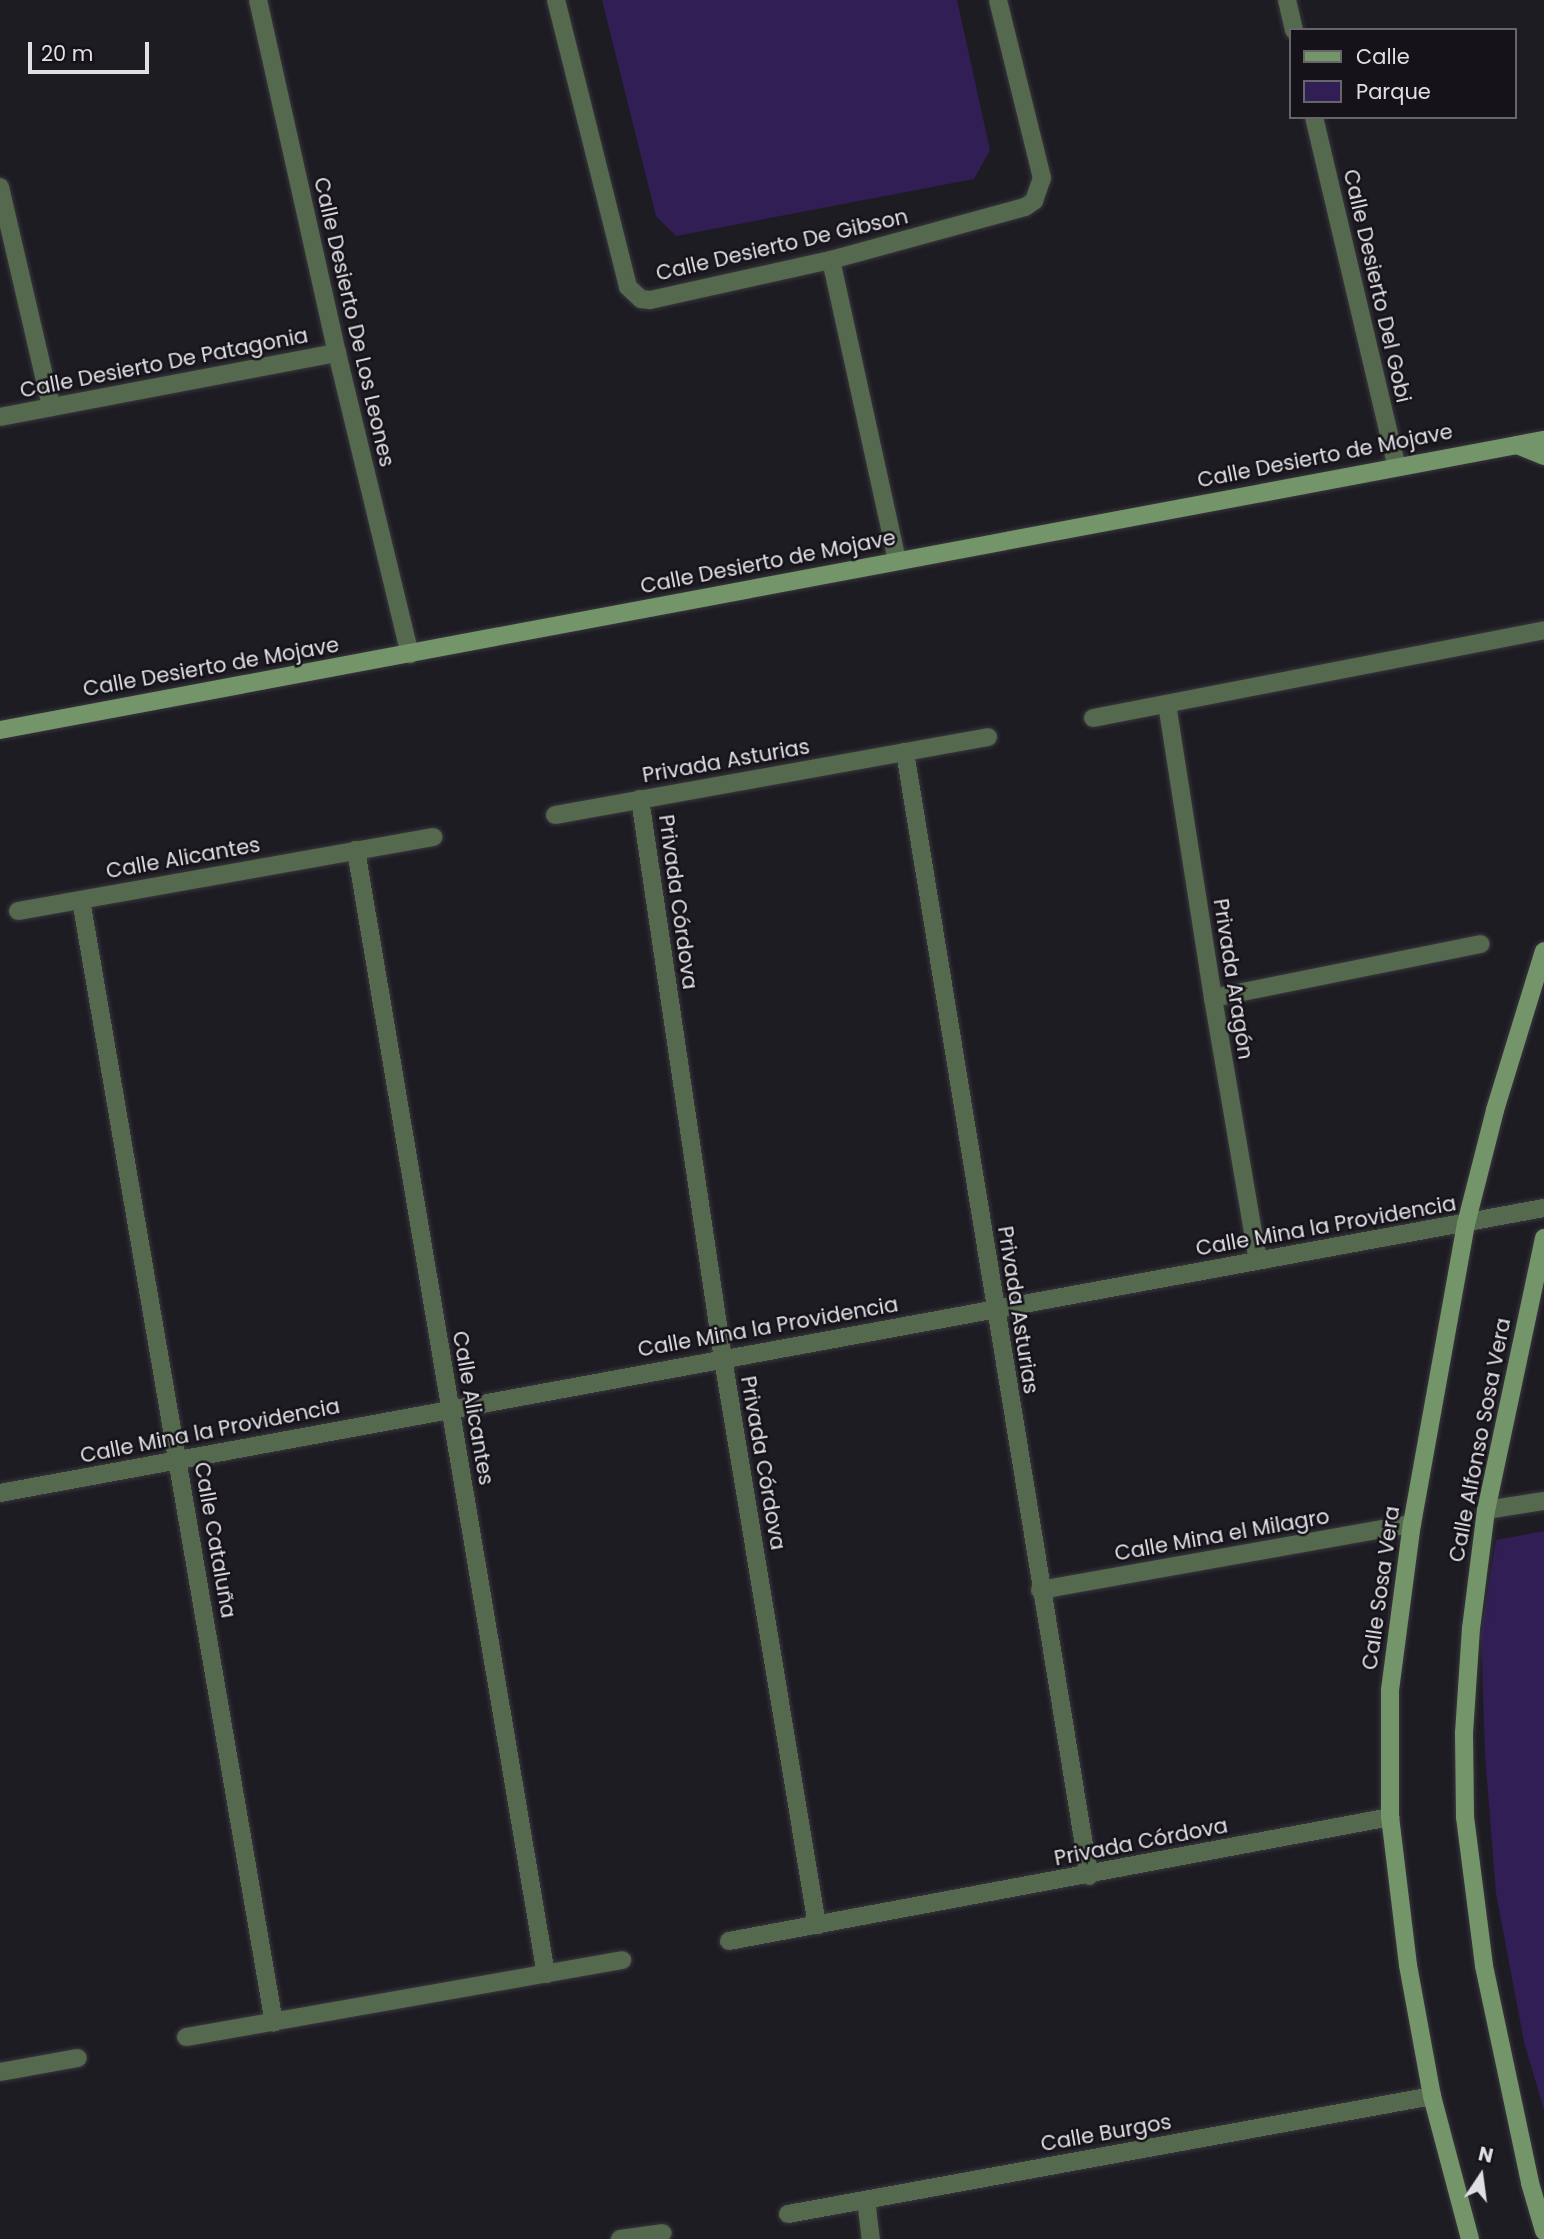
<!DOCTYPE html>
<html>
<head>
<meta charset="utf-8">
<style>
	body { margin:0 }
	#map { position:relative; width:1544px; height:2239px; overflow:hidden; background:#1e1c23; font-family:Poppins,sans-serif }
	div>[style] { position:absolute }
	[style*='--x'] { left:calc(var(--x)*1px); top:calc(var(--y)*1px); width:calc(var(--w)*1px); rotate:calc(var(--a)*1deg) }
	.green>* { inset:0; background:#311e55 }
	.roads { filter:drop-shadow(0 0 2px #39373e) drop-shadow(0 0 2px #39373e) }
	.street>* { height:18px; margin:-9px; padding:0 9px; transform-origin:9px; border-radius:9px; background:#55694e }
	.secondary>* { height:18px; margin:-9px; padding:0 9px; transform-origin:9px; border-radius:9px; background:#749569 }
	span { translate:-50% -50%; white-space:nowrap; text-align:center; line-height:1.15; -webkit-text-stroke:5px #151319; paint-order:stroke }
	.street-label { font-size:21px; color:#e0dfe4 }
	.legend { position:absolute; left:1289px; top:28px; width:228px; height:91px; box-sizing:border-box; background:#151319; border:2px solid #66656a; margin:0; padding:9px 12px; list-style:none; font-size:21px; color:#e0dfe4 }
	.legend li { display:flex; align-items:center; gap:14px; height:35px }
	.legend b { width:35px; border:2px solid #66656a }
	.north { position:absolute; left:1446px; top:2141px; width:70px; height:70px; -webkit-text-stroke:5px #151319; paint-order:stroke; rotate:13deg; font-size:19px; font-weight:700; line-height:28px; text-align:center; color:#e0dfe4 }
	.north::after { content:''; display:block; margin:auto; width:24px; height:32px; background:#e0dfe4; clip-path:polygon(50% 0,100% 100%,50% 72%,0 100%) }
	.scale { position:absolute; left:28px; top:42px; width:121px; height:32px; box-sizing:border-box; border:4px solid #e0dfe4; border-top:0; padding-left:9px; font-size:21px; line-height:24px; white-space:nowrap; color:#e0dfe4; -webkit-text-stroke:5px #151319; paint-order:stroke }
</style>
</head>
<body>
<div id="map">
	<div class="green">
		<div style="clip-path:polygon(602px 0,957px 0,990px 150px,974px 179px,676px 236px,656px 216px)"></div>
		<div style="clip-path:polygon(1544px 1531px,1544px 2110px,1524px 2042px,1496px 1893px,1485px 1754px,1481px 1633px,1496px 1540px)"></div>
	</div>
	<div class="roads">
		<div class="street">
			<div style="--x:258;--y:0;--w:362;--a:77.4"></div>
			<div style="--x:337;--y:353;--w:310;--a:76.4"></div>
			<div style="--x:556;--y:0;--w:296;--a:75.9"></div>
			<div style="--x:628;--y:287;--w:18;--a:43"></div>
			<div style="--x:641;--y:299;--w:9;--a:6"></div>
			<div style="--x:650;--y:300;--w:185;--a:-12.5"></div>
			<div style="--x:831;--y:260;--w:201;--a:-15.3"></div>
			<div style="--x:1025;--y:207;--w:11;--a:-34"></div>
			<div style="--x:1034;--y:201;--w:24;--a:-71"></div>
			<div style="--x:1042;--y:178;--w:183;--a:-103.9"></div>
			<div style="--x:1287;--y:0;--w:31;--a:77"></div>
			<div style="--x:1314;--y:117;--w:358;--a:76.7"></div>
			<div style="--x:0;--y:187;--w:226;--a:76.9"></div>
			<div style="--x:831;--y:260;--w:308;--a:77.6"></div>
			<div style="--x:0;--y:417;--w:343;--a:-10.8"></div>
			<div style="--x:1167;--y:704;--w:298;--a:81.1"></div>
			<div style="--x:1213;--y:998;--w:266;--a:80.3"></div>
			<div style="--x:1093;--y:718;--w:460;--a:-11"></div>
			<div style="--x:905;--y:752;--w:1139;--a:80.7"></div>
			<div style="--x:640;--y:799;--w:566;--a:81.57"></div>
			<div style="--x:723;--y:1359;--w:574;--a:80.57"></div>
			<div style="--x:555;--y:815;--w:440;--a:-10.2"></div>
			<div style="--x:356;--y:850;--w:1140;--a:80.41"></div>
			<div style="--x:81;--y:900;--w:1139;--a:80.25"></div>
			<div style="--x:18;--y:911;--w:422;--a:-10.1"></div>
			<div style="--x:1213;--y:998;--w:273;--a:-11.4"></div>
			<div style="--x:0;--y:1493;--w:1570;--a:-10.46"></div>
			<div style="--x:1486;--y:1510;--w:59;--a:-8.8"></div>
			<div style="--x:1040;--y:1590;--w:378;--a:-10.1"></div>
			<div style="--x:729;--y:1941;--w:673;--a:-10.62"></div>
			<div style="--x:186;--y:2037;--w:443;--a:-10"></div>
			<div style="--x:0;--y:2072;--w:79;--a:-10.2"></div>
			<div style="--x:866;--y:2200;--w:39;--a:83"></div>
			<div style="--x:788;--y:2214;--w:655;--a:-10.38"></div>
			<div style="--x:620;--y:2239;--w:43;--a:-7.9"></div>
		</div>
		<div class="secondary">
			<div style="--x:1517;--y:445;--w:29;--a:22"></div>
			<div style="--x:0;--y:730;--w:1571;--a:-10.64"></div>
			<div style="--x:1544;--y:1238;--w:278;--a:102"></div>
			<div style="--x:1486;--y:1510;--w:119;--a:97.2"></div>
			<div style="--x:1471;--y:1628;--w:105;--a:93.8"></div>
			<div style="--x:1464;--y:1733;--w:84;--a:89.3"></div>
			<div style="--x:1465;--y:1817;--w:150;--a:82.7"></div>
			<div style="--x:1484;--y:1966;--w:222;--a:78"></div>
			<div style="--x:1530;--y:2183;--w:50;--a:73.7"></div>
			<div style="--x:1470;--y:2239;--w:148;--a:-104.9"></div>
			<div style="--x:1432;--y:2096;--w:133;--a:-100.4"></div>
			<div style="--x:1408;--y:1965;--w:149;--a:-96.9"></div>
			<div style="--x:1390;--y:1817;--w:127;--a:-90"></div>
			<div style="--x:1390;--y:1690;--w:167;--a:-82.5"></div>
			<div style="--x:1412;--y:1524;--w:305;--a:-79.8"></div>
			<div style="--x:1466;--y:1224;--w:118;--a:-75.7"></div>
			<div style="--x:1495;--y:1110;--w:166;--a:-72.9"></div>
		</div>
	</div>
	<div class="street-label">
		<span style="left:782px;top:245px;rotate:-13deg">Calle Desierto De Gibson</span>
		<span style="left:1377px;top:286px;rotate:77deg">Calle Desierto Del Gobi</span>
		<span style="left:354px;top:322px;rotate:77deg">Calle Desierto De Los Leones</span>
		<span style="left:164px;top:363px;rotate:-11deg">Calle Desierto De Patagonia</span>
		<span style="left:1325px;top:456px;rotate:-11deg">Calle Desierto de Mojave</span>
		<span style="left:768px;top:562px;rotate:-11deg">Calle Desierto de Mojave</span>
		<span style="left:211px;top:667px;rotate:-10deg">Calle Desierto de Mojave</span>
		<span style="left:726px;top:761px;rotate:-10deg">Privada Asturias</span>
		<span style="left:183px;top:858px;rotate:-10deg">Calle Alicantes</span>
		<span style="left:678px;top:902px;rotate:82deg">Privada Córdova</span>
		<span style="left:1233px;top:979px;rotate:81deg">Privada Aragón</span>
		<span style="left:1326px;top:1226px;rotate:-10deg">Calle Mina la Providencia</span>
		<span style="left:1018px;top:1310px;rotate:81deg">Privada Asturias</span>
		<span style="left:768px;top:1327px;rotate:-10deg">Calle Mina la Providencia</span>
		<span style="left:473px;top:1408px;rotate:80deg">Calle Alicantes</span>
		<span style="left:210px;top:1431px;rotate:-11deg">Calle Mina la Providencia</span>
		<span style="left:1480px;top:1440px;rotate:-79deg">Calle Alfonso Sosa Vera</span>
		<span style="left:763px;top:1463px;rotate:80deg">Privada Córdova</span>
		<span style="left:1222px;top:1535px;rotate:-10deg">Calle Mina el Milagro</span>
		<span style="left:215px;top:1540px;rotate:80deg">Calle Cataluña</span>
		<span style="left:1381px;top:1588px;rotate:-82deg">Calle Sosa Vera</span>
		<span style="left:1141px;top:1842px;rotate:-11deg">Privada Córdova</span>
		<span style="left:1106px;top:2133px;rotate:-10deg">Calle Burgos</span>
	</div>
	<ul class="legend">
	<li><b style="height:9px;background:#749569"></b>Calle</li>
	<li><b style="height:19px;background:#311e55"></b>Parque</li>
	</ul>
	<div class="north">N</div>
	<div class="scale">20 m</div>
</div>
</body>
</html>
